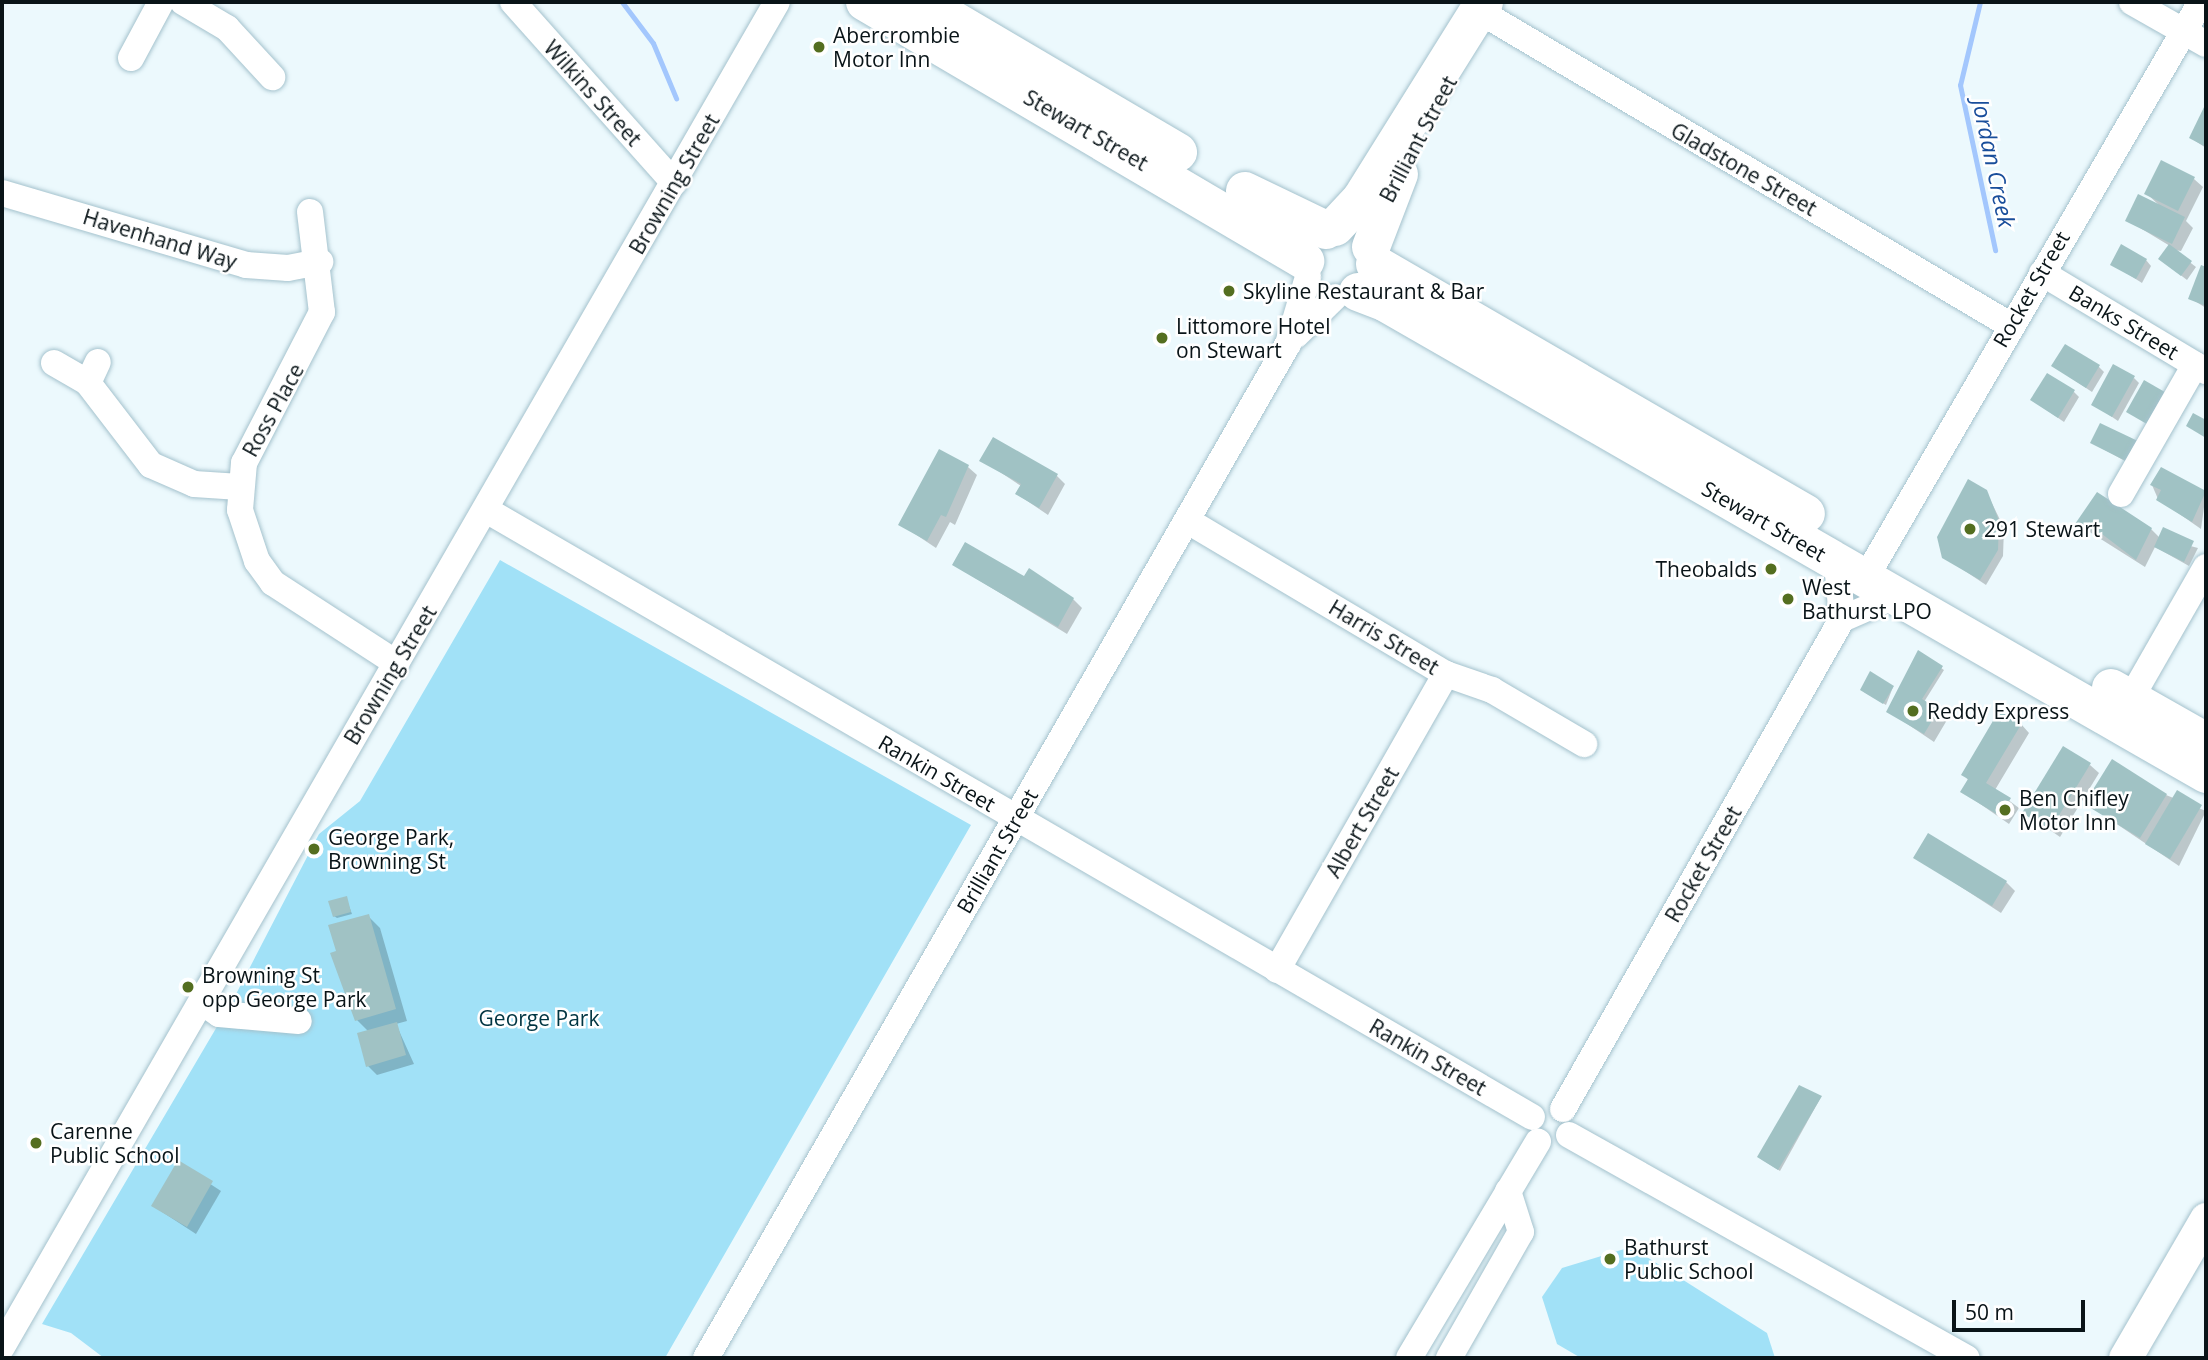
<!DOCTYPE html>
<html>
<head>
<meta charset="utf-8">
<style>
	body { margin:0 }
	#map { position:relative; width:2208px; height:1360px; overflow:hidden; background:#ecf9fd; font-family:"Open Sans",sans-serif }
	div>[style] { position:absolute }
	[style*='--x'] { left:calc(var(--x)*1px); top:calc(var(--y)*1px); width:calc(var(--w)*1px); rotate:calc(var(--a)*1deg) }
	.green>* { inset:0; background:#a1e1f7 }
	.shadow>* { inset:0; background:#0003 }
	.stream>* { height:5px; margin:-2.5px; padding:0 2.5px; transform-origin:2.5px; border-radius:2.5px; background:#a3c7fd }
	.building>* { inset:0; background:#a0c2c4 }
	.roads { filter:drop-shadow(0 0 2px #a4c2cd) drop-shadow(0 0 2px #a4c2cd) }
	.minor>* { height:26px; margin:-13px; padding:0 13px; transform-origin:13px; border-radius:13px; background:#fff }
	.major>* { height:33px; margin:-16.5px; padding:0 16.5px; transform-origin:16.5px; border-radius:16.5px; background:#fff }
	.highway>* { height:38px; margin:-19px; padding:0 19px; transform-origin:19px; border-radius:19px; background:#fff }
	.dots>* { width:19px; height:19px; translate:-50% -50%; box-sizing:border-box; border:4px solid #fff; border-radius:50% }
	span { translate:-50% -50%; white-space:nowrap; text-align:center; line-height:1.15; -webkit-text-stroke:5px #fff; paint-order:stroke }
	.poi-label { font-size:21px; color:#091418 }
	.left { translate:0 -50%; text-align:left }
	.right { translate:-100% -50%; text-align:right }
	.street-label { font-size:21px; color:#091418 }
	.park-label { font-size:21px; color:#003542 }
	.water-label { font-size:23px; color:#194e9b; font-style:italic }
	.frame { position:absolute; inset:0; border:4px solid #091418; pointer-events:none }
	.scale { position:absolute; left:1952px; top:1300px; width:133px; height:32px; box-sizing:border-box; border:4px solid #091418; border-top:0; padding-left:9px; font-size:21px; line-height:24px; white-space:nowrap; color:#091418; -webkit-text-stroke:5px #fff; paint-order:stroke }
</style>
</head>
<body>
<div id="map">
	<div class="green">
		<div style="clip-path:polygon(500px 560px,971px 825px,665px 1358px,104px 1358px,71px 1333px,42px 1324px,235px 996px,319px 834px,360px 801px)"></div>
		<div style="clip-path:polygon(1631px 1247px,1767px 1333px,1775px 1358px,1581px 1358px,1557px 1344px,1542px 1297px,1562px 1268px)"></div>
	</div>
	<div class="shadow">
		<div style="clip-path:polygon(2206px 107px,2206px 148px,2191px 138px)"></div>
		<div style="clip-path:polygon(2194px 179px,2203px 187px,2186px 221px,2193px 228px,2181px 251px,2174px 250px,2196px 267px,2187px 280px,2166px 264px,2170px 246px,2127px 220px,2160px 206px,2146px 193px)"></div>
		<div style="clip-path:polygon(2146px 260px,2151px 266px,2142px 283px,2112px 264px)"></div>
		<div style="clip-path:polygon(2202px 267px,2206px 269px,2206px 308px,2190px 298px)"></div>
		<div style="clip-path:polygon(2053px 366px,2099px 367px,2104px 372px,2092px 392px)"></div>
		<div style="clip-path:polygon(2134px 378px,2139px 383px,2118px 421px,2093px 404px)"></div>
		<div style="clip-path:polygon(2074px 392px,2079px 397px,2064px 422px,2032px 400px)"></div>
		<div style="clip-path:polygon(2101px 425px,2136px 467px,2092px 443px)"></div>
		<div style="clip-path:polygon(982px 460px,1057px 476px,1065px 484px,1048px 515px,1017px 494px,1021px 486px)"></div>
		<div style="clip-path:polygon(968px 467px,977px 475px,955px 525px,950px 522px,936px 548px,900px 524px)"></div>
		<div style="clip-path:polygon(2162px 469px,2206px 493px,2201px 529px,2158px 499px,2152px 485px)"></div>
		<div style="clip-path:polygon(1986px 491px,2004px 528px,2003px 556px,1986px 585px,1944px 557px)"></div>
		<div style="clip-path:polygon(2077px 524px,2151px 529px,2160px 538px,2198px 548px,2189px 566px,2155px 547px,2145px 567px)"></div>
		<div style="clip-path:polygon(954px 565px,1073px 599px,1082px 608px,1067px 634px)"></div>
		<div style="clip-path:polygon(1919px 653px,1944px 670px,1924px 702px,1947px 720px,1934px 742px,1888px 711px)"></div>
		<div style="clip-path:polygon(1893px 687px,1886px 705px,1864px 692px)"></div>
		<div style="clip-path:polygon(2021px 724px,2029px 733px,1995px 790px,2019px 808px,2009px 824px,1963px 792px,1969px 781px,1963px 774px)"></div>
		<div style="clip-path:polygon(2090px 765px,2099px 773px,2060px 837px,2024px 812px)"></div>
		<div style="clip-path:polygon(2166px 795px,2206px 811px,2179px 866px,2087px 804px)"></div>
		<div style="clip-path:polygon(1915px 857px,2006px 882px,2015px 891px,2001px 913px)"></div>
		<div style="clip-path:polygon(346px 898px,352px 914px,337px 918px,334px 916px)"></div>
		<div style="clip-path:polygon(368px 916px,380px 928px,407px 1021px,396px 1024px,414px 1064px,377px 1075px,368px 1066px,369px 1032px,357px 1020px)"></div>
		<div style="clip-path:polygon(1821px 1097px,1780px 1171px,1761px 1159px)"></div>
		<div style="clip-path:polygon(178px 1163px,221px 1191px,196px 1234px,153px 1206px)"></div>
	</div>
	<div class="stream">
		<div style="--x:622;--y:2;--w:51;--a:52.9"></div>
		<div style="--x:653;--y:43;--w:60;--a:67.3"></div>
		<div style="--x:1980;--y:2;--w:85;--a:103.5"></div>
		<div style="--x:1960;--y:85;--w:169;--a:78"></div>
	</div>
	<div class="building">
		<div style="clip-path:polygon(2206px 103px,2206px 147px,2189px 138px)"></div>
		<div style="clip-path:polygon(2161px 160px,2195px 177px,2178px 211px,2144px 194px)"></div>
		<div style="clip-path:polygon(2138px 194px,2185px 217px,2172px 244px,2125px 221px)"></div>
		<div style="clip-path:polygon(2121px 244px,2147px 259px,2136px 279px,2110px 265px)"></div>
		<div style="clip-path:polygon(2169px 244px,2192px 261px,2181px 276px,2158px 259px)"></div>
		<div style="clip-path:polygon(2201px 265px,2206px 267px,2206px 306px,2188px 299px)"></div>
		<div style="clip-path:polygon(2065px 344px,2100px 365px,2086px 388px,2051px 366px)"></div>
		<div style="clip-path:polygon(2113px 364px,2135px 376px,2112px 417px,2091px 405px)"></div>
		<div style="clip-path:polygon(2047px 373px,2075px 390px,2058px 418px,2030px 400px)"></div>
		<div style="clip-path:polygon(2144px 380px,2170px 395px,2152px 427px,2126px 412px)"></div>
		<div style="clip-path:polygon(2193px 413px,2206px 420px,2206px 438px,2186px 426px)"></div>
		<div style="clip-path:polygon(2100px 423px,2140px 442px,2130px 463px,2090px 443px)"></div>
		<div style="clip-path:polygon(993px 437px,1058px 474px,1039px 508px,1015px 494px,1021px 484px,979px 461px)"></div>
		<div style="clip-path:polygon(939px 449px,969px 465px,946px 517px,941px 515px,927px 541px,898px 525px)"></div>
		<div style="clip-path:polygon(2161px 467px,2206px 491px,2192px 522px,2156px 500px,2161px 490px,2150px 485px)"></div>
		<div style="clip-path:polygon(1968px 479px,1987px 490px,1999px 521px,1998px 550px,1980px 580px,1942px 558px,1937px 537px)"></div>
		<div style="clip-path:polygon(2097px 492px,2152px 528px,2136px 560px,2102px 534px,2075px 524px)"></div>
		<div style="clip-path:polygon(2163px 527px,2194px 541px,2184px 562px,2154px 547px)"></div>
		<div style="clip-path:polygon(965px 542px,1024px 576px,1029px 568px,1074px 598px,1058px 627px,952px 565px)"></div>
		<div style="clip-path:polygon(1918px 650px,1943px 666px,1922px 699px,1939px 709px,1924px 734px,1886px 712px)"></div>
		<div style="clip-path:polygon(1870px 671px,1894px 686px,1883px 704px,1860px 690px)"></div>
		<div style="clip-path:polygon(2000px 709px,2022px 723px,1986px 783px,2011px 798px,2000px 816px,1960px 792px,1968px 779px,1961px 775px)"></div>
		<div style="clip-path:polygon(2063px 746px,2091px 763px,2050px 830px,2022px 813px)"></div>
		<div style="clip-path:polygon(2112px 759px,2167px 794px,2140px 838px,2084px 804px)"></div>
		<div style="clip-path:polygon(2177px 790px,2202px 805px,2170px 859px,2145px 844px)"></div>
		<div style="clip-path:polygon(1928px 833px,2007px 881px,1992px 906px,1913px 858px)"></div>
		<div style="clip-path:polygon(347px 896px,351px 912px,333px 917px,328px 901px)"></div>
		<div style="clip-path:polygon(369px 914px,396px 1009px,355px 1021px,330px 953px,336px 951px,328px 925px)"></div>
		<div style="clip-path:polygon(397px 1022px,406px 1055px,366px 1067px,357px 1033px)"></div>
		<div style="clip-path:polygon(1799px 1085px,1822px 1096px,1778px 1170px,1757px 1157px)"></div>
		<div style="clip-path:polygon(178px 1160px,213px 1181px,187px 1227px,151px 1206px)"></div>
	</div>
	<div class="roads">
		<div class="minor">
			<div style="--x:183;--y:2;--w:51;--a:30.6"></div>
			<div style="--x:227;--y:28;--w:67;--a:47.4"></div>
			<div style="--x:513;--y:2;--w:242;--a:48.3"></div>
			<div style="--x:2132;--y:2;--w:85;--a:29.6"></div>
			<div style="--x:1479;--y:11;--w:617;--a:30.6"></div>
			<div style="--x:131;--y:58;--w:64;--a:-61.8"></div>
			<div style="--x:2;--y:193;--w:254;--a:16.4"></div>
			<div style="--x:246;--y:265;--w:42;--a:4.1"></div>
			<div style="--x:288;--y:268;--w:33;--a:-11"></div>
			<div style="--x:310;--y:212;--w:101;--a:83.2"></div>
			<div style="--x:322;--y:312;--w:170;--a:117.3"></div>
			<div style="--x:244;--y:463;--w:47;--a:94.9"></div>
			<div style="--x:240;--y:510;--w:54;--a:71.6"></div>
			<div style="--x:257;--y:561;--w:27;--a:54"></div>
			<div style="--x:273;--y:583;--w:147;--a:33"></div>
			<div style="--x:2042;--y:273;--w:191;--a:30.9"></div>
			<div style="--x:1296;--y:335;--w:54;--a:-44.3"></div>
			<div style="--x:54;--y:363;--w:39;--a:30"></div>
			<div style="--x:88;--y:383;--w:23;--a:-65"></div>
			<div style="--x:88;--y:383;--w:103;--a:52.5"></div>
			<div style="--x:151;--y:465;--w:47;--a:23.8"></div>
			<div style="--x:194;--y:484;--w:46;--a:3.7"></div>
			<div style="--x:2121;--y:494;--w:149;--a:-60.2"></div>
			<div style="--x:488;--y:511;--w:1207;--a:30.13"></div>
			<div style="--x:1188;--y:521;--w:300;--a:30.7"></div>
			<div style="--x:1446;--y:674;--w:49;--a:19.2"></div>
			<div style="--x:1492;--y:690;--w:107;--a:30.4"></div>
			<div style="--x:1837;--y:562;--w:57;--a:85"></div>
			<div style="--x:1842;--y:619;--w:58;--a:-23.5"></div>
			<div style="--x:1865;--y:579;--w:668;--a:-59.79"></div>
			<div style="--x:2123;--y:712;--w:167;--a:-60.2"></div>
			<div style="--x:1277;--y:970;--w:341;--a:-60.3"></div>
			<div style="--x:202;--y:1002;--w:21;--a:35"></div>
			<div style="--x:219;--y:1014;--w:80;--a:5"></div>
			<div style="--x:1563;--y:1109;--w:564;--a:-60.34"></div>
			<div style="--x:1569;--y:1135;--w:456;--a:29.3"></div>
			<div style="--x:2;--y:1347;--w:1552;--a:-60.05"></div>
			<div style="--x:706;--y:1358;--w:1169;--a:-60.15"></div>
			<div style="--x:1288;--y:344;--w:70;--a:-73.4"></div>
			<div style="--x:1409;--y:1358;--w:252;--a:-59.2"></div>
			<div style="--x:1449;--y:1358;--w:145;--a:-60.3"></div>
			<div style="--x:1521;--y:1232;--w:43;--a:-107.6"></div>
		</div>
		<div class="major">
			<div style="--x:2125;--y:1358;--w:161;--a:-59.8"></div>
		</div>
		<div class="highway">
			<div style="--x:865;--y:2;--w:511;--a:30.48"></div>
			<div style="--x:923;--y:2;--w:296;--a:30.5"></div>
			<div style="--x:1245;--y:191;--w:90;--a:25.7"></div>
			<div style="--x:1335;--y:227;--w:38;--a:-47"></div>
			<div style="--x:1361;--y:199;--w:232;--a:-58"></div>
			<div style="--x:1371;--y:247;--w:78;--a:-69"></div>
			<div style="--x:1375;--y:264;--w:498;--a:30.1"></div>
			<div style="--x:1358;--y:292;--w:30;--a:21"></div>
			<div style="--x:1386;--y:303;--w:946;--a:29.87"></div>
			<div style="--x:2111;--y:688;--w:109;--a:29.6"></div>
		</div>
	</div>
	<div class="dots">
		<div style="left:819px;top:47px;background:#546e20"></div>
		<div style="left:1229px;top:291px;background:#546e20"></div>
		<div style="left:1162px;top:338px;background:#546e20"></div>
		<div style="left:1970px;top:529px;background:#546e20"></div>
		<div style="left:1771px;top:569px;background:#546e20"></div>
		<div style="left:1788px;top:599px;background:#546e20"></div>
		<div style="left:1913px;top:711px;background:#546e20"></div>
		<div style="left:2005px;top:810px;background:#546e20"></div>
		<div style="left:314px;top:849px;background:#546e20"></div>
		<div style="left:188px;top:987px;background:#546e20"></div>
		<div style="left:36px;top:1143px;background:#546e20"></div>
		<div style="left:1610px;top:1259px;background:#546e20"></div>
	</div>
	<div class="poi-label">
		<span class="left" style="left:833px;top:47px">Abercrombie<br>Motor Inn</span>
		<span class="left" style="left:1243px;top:291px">Skyline Restaurant &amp; Bar</span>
		<span class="left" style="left:1176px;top:338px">Littomore Hotel<br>on Stewart</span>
		<span class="left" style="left:1984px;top:529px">291 Stewart</span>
		<span class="right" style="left:1757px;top:569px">Theobalds</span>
		<span class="left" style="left:1802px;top:599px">West<br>Bathurst LPO</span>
		<span class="left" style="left:1927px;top:711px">Reddy Express</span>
		<span class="left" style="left:2019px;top:810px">Ben Chifley<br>Motor Inn</span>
		<span class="left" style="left:328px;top:849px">George Park,<br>Browning St</span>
		<span class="left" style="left:202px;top:987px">Browning St<br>opp George Park</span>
		<span class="left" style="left:50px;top:1143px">Carenne<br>Public School</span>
		<span class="left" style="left:1624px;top:1259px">Bathurst<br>Public School</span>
	</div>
	<div class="street-label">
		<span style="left:593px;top:93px;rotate:48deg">Wilkins Street</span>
		<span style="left:1086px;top:130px;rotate:30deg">Stewart Street</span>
		<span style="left:1418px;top:139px;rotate:-62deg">Brilliant Street</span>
		<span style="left:1744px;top:169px;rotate:30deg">Gladstone Street</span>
		<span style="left:674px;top:184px;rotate:-60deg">Browning Street</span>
		<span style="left:160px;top:239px;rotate:17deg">Havenhand Way</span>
		<span style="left:2031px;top:289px;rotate:-60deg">Rocket Street</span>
		<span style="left:2124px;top:322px;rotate:31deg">Banks Street</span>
		<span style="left:273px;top:410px;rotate:-61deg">Ross Place</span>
		<span style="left:1764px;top:521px;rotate:30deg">Stewart Street</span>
		<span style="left:1384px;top:637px;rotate:31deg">Harris Street</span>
		<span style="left:390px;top:675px;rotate:-59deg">Browning Street</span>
		<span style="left:937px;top:773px;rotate:30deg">Rankin Street</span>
		<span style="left:1362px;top:822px;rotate:-60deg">Albert Street</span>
		<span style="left:997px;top:851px;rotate:-60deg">Brilliant Street</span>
		<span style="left:1703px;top:864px;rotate:-60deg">Rocket Street</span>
		<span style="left:1428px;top:1057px;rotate:30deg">Rankin Street</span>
	</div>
	<div class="park-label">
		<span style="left:539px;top:1018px">George Park</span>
	</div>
	<div class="water-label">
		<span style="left:1994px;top:163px;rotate:78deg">Jordan Creek</span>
	</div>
	<div class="frame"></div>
	<div class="scale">50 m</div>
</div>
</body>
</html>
